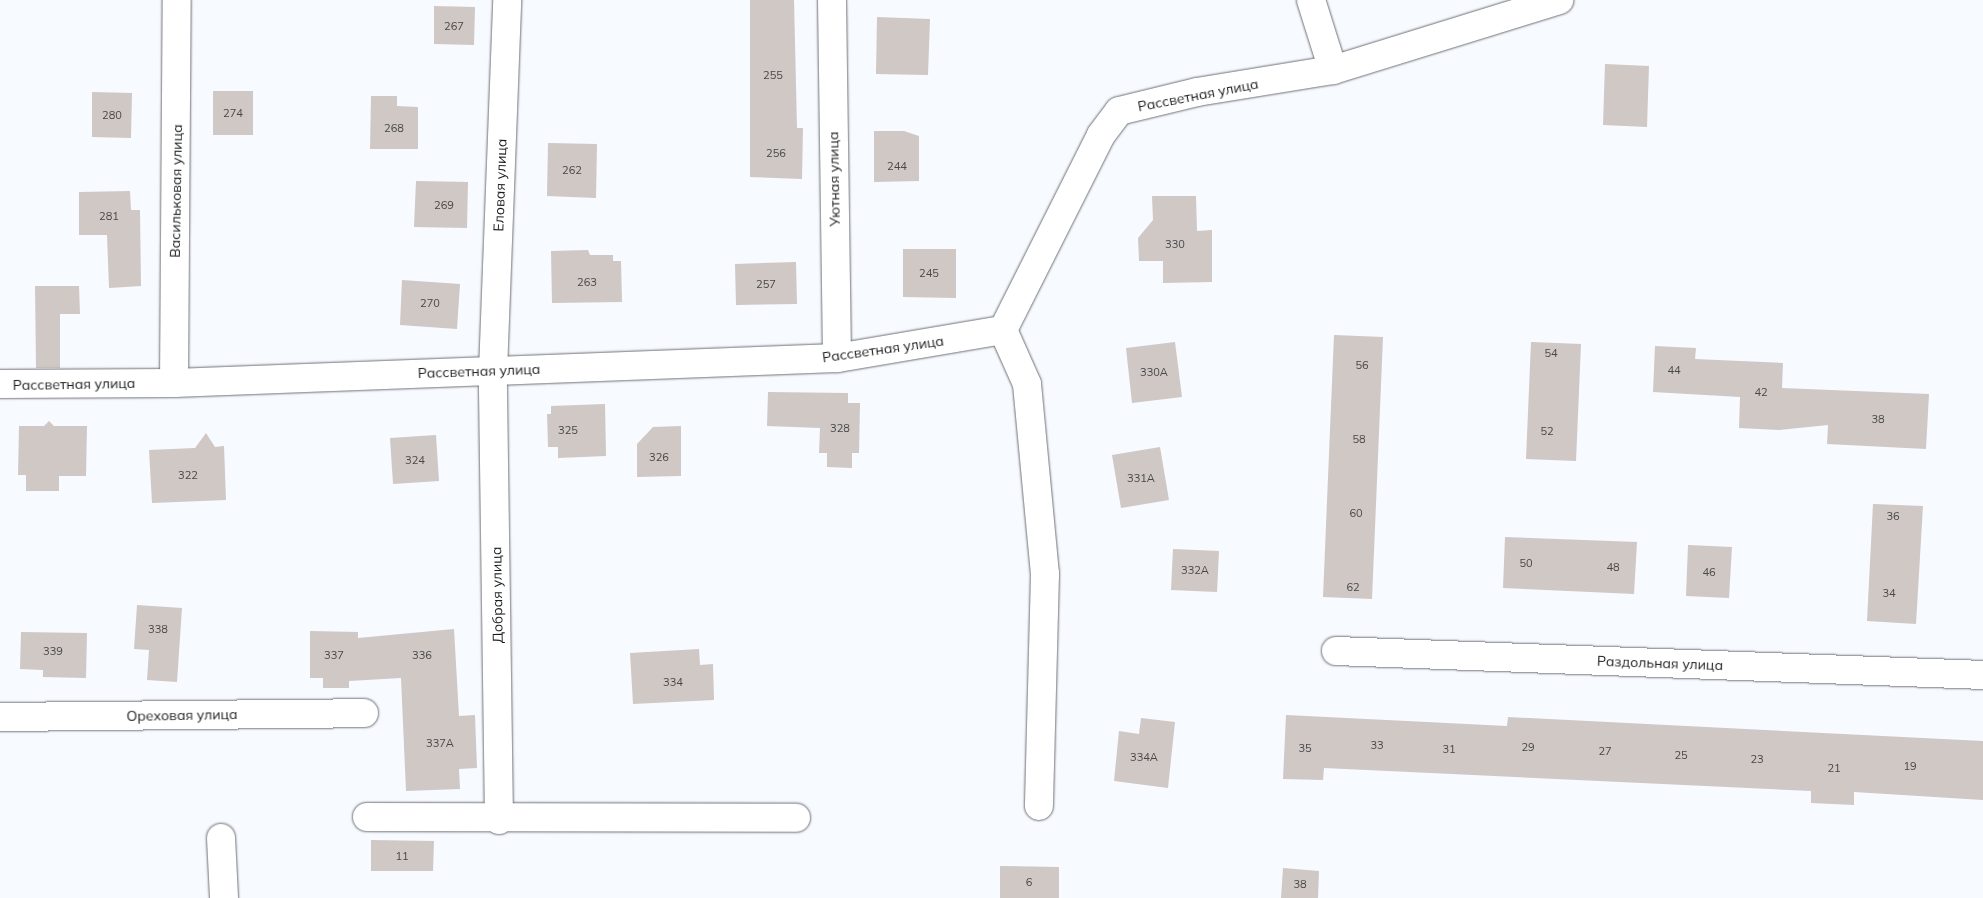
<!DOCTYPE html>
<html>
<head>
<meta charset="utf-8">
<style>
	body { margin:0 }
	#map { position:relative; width:1983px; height:898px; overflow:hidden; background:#f7faff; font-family:Mulish,sans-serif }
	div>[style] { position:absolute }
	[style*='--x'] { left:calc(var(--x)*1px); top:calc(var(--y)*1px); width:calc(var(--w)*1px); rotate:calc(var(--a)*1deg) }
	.building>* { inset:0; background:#cfc8c5 }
	.roads { filter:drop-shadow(0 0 1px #6e7176) drop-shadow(0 0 1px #6e7176) }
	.minor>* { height:28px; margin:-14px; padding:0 14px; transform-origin:14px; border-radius:14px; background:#fff }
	span { translate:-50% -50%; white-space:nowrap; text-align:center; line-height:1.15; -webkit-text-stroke:4.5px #fff; paint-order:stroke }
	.number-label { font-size:11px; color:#484748 }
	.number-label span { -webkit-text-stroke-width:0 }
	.street-label { font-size:14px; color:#1b1c1e }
</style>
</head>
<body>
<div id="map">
	<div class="building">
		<div style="clip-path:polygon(750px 0,794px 0,797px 128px,803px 128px,802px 179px,750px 177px)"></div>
		<div style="clip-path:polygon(434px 6px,475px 7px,474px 45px,434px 44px)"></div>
		<div style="clip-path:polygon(877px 17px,930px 19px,928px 75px,876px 74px)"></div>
		<div style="clip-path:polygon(1605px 64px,1649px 66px,1647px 127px,1603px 125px)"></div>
		<div style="clip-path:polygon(213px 91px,253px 91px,253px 135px,213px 135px)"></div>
		<div style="clip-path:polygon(92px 92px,132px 93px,131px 138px,92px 137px)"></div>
		<div style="clip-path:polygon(371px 96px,397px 96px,397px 106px,418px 107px,418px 149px,370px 149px)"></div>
		<div style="clip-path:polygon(874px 131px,904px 131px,919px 136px,919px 181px,874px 182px)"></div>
		<div style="clip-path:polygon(548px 143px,597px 144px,596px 198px,547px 196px)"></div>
		<div style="clip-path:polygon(416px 181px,468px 182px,467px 228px,414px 227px)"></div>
		<div style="clip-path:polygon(130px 191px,131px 210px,140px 210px,141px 286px,109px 288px,107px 235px,79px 235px,79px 192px)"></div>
		<div style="clip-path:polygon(1152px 196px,1196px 196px,1197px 231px,1212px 230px,1212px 282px,1163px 283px,1163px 261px,1139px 261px,1138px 238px,1153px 220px)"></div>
		<div style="clip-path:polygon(903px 249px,956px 249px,956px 298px,903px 297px)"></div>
		<div style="clip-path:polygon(588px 250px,590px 255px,613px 255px,613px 261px,621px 261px,622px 302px,552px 303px,551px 251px)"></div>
		<div style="clip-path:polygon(796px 262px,797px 304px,736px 305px,735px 264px)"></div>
		<div style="clip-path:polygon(402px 280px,460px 284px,457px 329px,400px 325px)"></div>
		<div style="clip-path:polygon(35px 286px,79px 286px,80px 314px,60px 314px,60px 368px,36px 368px)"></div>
		<div style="clip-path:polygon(1334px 335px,1383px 337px,1372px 599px,1323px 597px)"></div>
		<div style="clip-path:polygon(1175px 342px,1182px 397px,1132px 403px,1126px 348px)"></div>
		<div style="clip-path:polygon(1531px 342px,1581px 344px,1576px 461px,1526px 459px)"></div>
		<div style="clip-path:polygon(1655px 346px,1696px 348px,1695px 359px,1783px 363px,1782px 388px,1929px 394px,1926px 449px,1827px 444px,1828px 425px,1779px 430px,1739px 428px,1740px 397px,1653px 392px)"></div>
		<div style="clip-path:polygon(768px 392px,848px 393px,848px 403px,860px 403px,859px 453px,852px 453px,852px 468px,827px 467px,827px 453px,819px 453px,820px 428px,767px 426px)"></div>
		<div style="clip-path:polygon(605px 404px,606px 456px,558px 458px,558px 447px,548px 447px,547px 414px,551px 414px,551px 406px)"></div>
		<div style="clip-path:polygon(49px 421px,54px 426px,87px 426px,86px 476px,59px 476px,59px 491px,26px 491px,26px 475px,18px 475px,19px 426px,44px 426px)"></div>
		<div style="clip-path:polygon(681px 426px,681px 476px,637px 477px,637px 444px,653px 427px)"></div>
		<div style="clip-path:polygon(206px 433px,215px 447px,224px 446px,226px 500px,152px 503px,149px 450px,195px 448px)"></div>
		<div style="clip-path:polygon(436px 435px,439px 481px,393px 484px,390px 438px)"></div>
		<div style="clip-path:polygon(1160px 447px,1169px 500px,1121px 508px,1112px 455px)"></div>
		<div style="clip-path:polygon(1873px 504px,1923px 506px,1916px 624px,1867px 621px)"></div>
		<div style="clip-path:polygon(1505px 537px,1637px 542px,1634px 594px,1503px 588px)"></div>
		<div style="clip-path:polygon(1688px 545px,1732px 547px,1729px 598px,1686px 596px)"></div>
		<div style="clip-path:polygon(1173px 549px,1219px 551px,1217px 592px,1171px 590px)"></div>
		<div style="clip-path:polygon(137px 605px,182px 608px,177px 682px,147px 680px,149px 650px,134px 649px)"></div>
		<div style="clip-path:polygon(454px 629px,459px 716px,475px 715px,477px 768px,459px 769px,460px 789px,406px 791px,401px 678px,349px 681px,349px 688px,323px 688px,323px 678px,310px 678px,310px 631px,358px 632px,358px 638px)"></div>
		<div style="clip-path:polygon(21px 632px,87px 633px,86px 678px,43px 677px,43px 670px,20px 669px)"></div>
		<div style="clip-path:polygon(699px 649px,700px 665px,713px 664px,714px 700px,633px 704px,630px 653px)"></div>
		<div style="clip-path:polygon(1286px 715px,1507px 726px,1508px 717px,1983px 741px,1983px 800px,1854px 792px,1854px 805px,1811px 803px,1811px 791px,1324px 768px,1323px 780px,1283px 779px)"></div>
		<div style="clip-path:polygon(1141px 718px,1175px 722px,1168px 788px,1114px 781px,1119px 731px,1139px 734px)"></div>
		<div style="clip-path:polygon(371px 840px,434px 841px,433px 871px,371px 871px)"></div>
		<div style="clip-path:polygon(1000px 866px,1059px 867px,1059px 898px,1000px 898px)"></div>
		<div style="clip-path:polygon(1283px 868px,1319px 871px,1318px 898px,1281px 898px)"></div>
	</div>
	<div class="roads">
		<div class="minor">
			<div style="--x:832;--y:0;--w:358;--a:89.2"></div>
			<div style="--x:1311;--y:0;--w:73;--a:72.6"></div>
			<div style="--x:1003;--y:330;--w:59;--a:66"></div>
			<div style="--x:1027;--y:384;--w:191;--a:84.6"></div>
			<div style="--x:1045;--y:574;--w:232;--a:91.5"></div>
			<div style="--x:174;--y:383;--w:383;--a:-89.6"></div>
			<div style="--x:0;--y:384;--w:174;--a:-0.3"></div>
			<div style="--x:174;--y:383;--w:663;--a:-2.16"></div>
			<div style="--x:837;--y:358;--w:168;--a:-9.6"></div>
			<div style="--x:1003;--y:330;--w:218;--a:-63.3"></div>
			<div style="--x:1101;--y:135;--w:30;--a:-53"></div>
			<div style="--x:1119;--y:111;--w:80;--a:-13.7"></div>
			<div style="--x:1197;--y:92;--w:138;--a:-9.2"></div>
			<div style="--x:1333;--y:70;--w:237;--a:-17.2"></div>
			<div style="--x:1336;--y:651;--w:647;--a:2.12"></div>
			<div style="--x:0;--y:717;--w:364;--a:-0.6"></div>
			<div style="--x:367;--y:817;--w:429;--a:0.1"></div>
			<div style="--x:499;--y:820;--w:449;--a:-90.8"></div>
			<div style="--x:493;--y:371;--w:371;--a:-87.8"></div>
			<div style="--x:221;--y:838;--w:60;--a:87.1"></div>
		</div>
	</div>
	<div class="number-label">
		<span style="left:454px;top:26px">267</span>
		<span style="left:773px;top:75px">255</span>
		<span style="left:233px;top:113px">274</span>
		<span style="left:112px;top:115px">280</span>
		<span style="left:394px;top:128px">268</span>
		<span style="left:776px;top:153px">256</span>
		<span style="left:897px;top:166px">244</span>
		<span style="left:572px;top:170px">262</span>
		<span style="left:444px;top:205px">269</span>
		<span style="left:109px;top:216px">281</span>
		<span style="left:1175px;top:244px">330</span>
		<span style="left:929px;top:273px">245</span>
		<span style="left:587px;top:282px">263</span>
		<span style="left:766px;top:284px">257</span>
		<span style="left:430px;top:303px">270</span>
		<span style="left:1551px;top:353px">54</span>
		<span style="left:1362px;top:365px">56</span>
		<span style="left:1674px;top:370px">44</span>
		<span style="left:1154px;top:372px">330А</span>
		<span style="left:1761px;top:392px">42</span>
		<span style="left:1878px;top:419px">38</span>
		<span style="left:840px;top:428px">328</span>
		<span style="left:568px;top:430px">325</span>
		<span style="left:1547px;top:431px">52</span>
		<span style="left:1359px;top:439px">58</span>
		<span style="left:659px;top:457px">326</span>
		<span style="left:415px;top:460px">324</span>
		<span style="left:188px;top:475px">322</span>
		<span style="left:1141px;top:478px">331А</span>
		<span style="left:1356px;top:513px">60</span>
		<span style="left:1893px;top:516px">36</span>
		<span style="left:1526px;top:563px">50</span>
		<span style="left:1613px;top:567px">48</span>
		<span style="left:1195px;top:570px">332А</span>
		<span style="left:1709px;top:572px">46</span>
		<span style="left:1353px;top:587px">62</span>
		<span style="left:1889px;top:593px">34</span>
		<span style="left:158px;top:629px">338</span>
		<span style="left:53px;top:651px">339</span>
		<span style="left:334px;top:655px">337</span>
		<span style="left:422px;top:655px">336</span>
		<span style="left:673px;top:682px">334</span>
		<span style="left:440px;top:743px">337А</span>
		<span style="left:1377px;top:745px">33</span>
		<span style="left:1528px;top:747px">29</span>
		<span style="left:1305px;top:748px">35</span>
		<span style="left:1449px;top:749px">31</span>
		<span style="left:1605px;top:751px">27</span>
		<span style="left:1681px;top:755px">25</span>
		<span style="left:1144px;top:757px">334А</span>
		<span style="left:1757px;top:759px">23</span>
		<span style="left:1910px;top:766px">19</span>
		<span style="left:1834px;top:768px">21</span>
		<span style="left:402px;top:856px">11</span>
		<span style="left:1029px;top:882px">6</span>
		<span style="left:1300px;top:884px">38</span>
	</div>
	<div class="street-label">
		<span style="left:1198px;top:95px;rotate:-11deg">Рассветная улица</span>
		<span style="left:834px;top:179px;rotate:-91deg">Уютная улица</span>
		<span style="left:500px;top:185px;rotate:-88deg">Еловая улица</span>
		<span style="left:176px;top:191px;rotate:-89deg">Васильковая улица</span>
		<span style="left:883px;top:349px;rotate:-8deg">Рассветная улица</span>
		<span style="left:479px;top:371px;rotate:-2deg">Рассветная улица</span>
		<span style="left:74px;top:384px;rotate:-1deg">Рассветная улица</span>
		<span style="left:497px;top:595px;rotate:-91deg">Добрая улица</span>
		<span style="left:1660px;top:663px;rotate:2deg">Раздольная улица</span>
		<span style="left:182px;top:715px;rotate:-1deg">Ореховая улица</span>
	</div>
</div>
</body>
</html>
